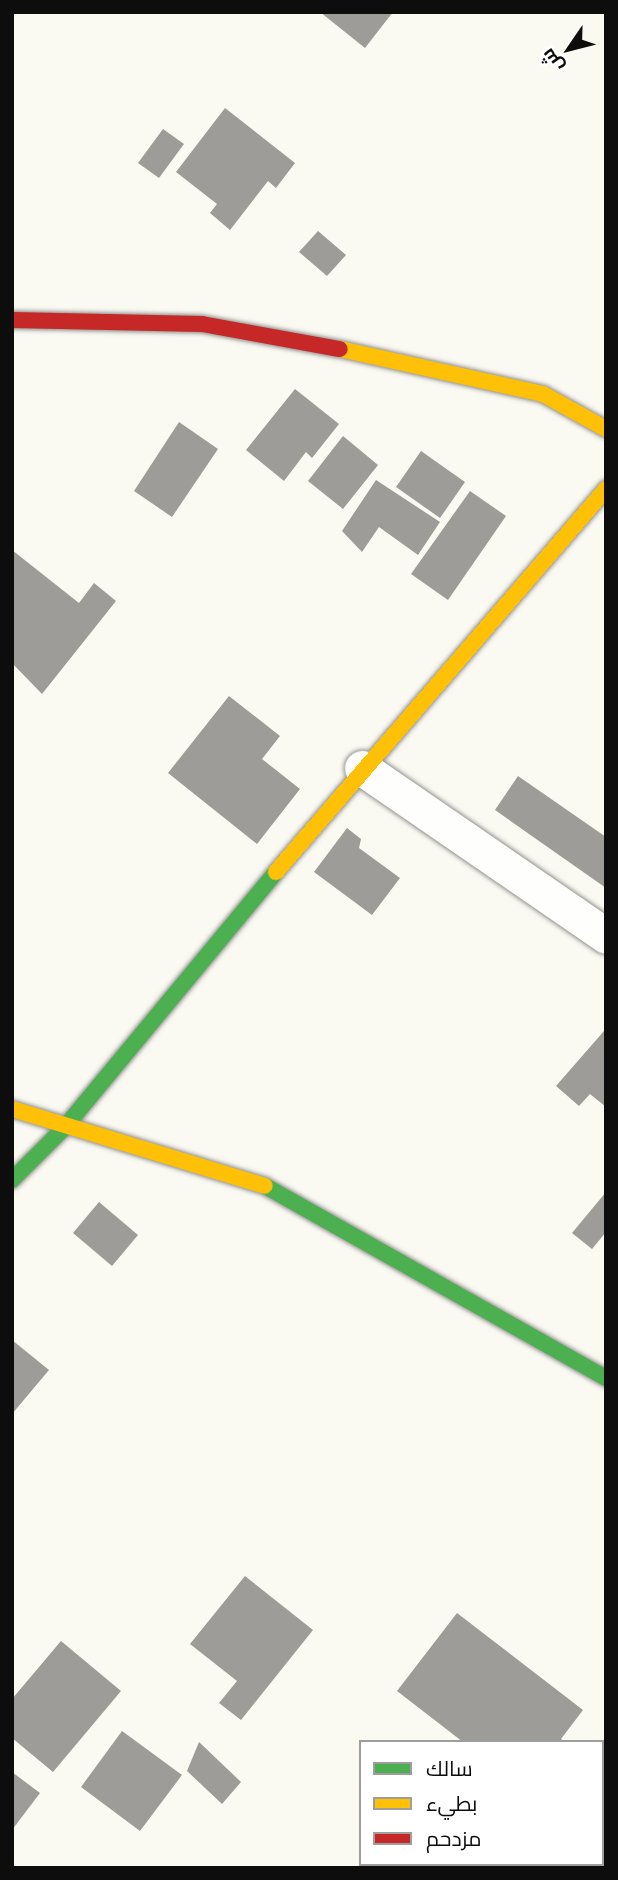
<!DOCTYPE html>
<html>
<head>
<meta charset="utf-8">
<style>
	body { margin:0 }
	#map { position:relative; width:618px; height:1880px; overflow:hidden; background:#faf9f2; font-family:Merriweather,Cairo,serif }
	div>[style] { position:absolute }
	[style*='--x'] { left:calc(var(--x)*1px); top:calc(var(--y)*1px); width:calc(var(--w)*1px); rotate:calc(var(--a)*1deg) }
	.building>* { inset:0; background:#9d9c98 }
	.roads { filter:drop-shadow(0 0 2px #949390) drop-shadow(0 0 2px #949390) }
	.street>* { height:35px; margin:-17.5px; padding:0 17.5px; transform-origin:17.5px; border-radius:17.5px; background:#fefefd }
	.fast>* { height:16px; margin:-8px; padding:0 8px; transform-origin:8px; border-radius:8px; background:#4caf50 }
	.slow>* { height:16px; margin:-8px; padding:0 8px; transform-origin:8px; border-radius:8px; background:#ffc107 }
	.jam>* { height:16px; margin:-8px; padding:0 8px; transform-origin:8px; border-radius:8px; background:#c62828 }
	span { translate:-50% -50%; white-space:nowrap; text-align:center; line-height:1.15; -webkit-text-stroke:7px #fff; paint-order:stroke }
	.frame { position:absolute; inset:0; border:14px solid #0d0d0d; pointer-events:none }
	.legend { position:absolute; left:359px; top:1740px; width:245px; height:126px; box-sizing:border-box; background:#fff; border:2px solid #9e9e9e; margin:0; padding:9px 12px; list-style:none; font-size:21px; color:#0d0d0d }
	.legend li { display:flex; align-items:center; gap:14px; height:35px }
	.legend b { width:35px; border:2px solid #9e9e9e }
	.north { position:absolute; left:534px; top:14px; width:70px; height:70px; -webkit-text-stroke:5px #fff; paint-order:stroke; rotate:235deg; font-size:19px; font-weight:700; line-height:28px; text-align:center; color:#0d0d0d }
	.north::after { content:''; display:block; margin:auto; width:24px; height:32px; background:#0d0d0d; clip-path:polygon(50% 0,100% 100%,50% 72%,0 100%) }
</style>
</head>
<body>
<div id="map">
	<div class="building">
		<div style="clip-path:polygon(320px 12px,393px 12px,365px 48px)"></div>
		<div style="clip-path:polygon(225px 108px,295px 163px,276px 188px,268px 181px,230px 230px,210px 213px,217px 204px,176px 172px)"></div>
		<div style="clip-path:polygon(163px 129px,184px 144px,159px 178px,138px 163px)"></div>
		<div style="clip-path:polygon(318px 231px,346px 255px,327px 276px,299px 252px)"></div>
		<div style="clip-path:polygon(295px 389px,339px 424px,312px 458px,306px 452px,284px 481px,246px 450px)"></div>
		<div style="clip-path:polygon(179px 422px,218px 449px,172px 517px,134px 491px)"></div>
		<div style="clip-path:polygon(343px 436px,378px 465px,343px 509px,308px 481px)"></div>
		<div style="clip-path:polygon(421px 451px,465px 482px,440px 518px,396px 487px)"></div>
		<div style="clip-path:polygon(376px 480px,440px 522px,418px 555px,379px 527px,362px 552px,342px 531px)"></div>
		<div style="clip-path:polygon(470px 491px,506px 516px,448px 600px,411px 574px)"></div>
		<div style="clip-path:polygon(12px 550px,79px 603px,94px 583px,116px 601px,42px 694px,12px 663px)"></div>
		<div style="clip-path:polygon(229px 696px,280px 736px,262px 759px,300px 789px,257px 844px,168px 773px)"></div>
		<div style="clip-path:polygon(518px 776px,606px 837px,606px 888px,495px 810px)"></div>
		<div style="clip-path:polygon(347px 828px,361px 839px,359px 848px,400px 878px,372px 915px,314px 872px)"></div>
		<div style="clip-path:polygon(604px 1031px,606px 1107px,590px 1094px,579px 1106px,556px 1086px)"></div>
		<div style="clip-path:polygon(606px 1192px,606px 1232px,592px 1249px,572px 1233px)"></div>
		<div style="clip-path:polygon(99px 1202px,138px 1235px,112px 1266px,73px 1233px)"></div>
		<div style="clip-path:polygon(12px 1340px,49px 1370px,12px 1414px)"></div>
		<div style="clip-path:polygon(245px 1576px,313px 1630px,241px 1720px,219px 1703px,237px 1681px,190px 1644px)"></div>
		<div style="clip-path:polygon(457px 1613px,583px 1710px,561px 1739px,565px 1742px,463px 1742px,397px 1691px)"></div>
		<div style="clip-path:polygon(61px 1641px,121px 1691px,53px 1772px,12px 1738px,12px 1699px)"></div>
		<div style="clip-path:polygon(122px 1731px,182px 1775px,140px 1831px,81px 1787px)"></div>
		<div style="clip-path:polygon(199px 1742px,241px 1782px,222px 1804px,187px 1771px)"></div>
		<div style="clip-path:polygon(12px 1772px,40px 1793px,12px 1830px)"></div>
	</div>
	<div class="roads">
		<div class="street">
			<div style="--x:362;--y:768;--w:296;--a:34.5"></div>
		</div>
		<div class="fast">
			<div style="--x:12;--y:1180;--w:75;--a:-45"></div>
			<div style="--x:65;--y:1127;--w:331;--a:-50.4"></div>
			<div style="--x:265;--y:1186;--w:391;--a:29.4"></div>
		</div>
		<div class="slow">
			<div style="--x:340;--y:349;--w:208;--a:12.5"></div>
			<div style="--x:543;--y:394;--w:72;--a:29.1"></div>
			<div style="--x:276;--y:872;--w:506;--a:-49.25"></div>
			<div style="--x:12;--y:1109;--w:264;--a:16.9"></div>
		</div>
		<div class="jam">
			<div style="--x:12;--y:320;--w:190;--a:1.2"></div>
			<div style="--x:202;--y:324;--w:140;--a:10.3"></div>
		</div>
	</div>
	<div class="frame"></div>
	<ul class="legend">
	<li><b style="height:9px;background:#4caf50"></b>سالك</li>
	<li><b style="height:9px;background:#ffc107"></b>بطيء</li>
	<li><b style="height:9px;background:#c62828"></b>مزدحم</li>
	</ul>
	<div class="north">ش</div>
</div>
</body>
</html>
